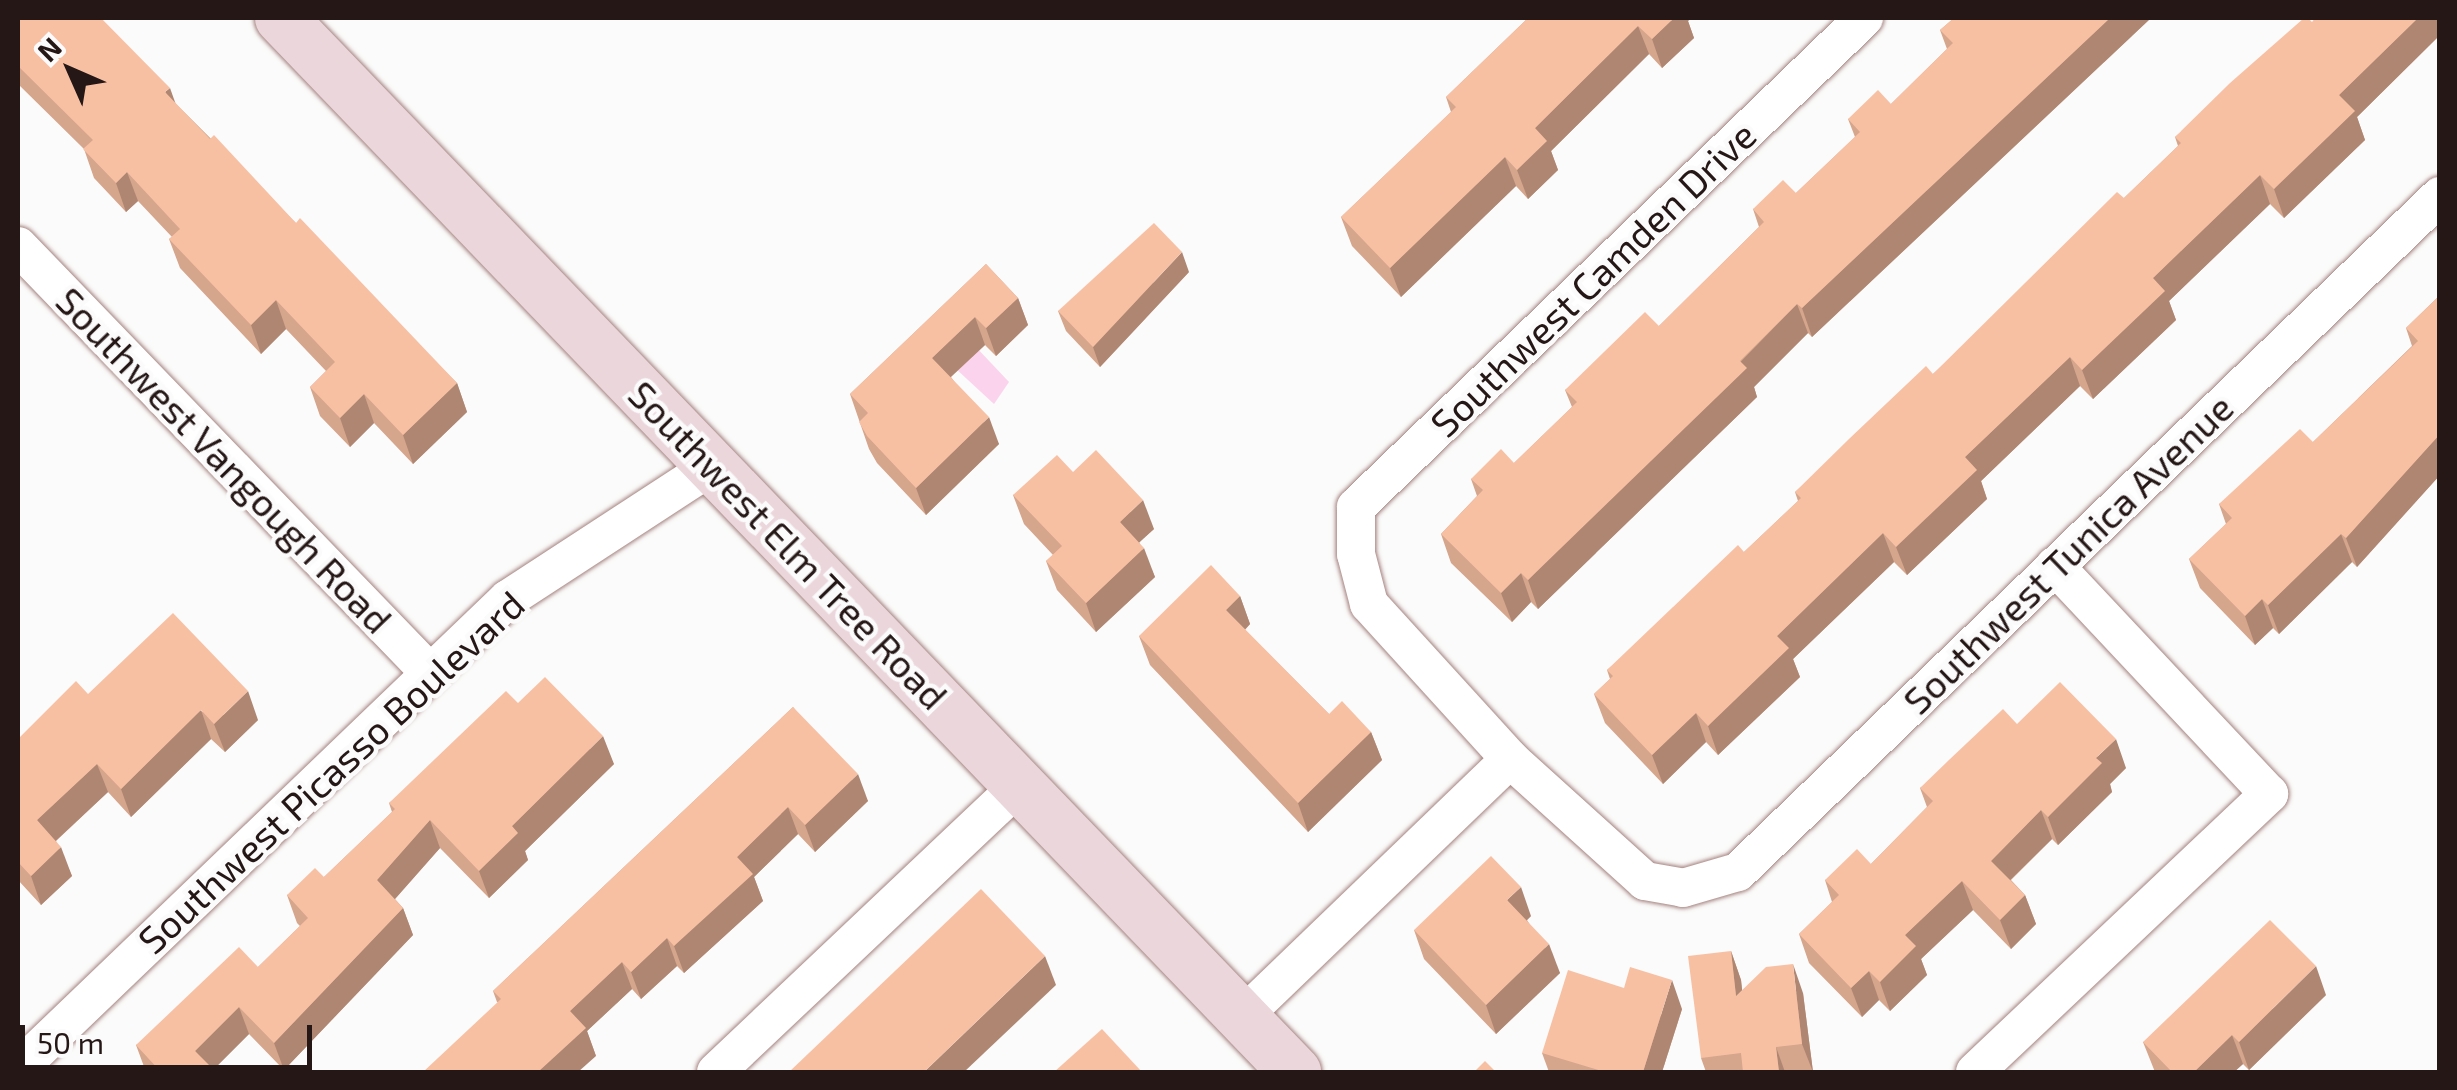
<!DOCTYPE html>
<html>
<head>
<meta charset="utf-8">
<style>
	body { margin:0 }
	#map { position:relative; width:2457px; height:1090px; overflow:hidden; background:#fbfbfb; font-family:"Exo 2",sans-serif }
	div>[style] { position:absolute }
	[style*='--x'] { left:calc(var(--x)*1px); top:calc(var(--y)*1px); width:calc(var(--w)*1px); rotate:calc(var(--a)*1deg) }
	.water>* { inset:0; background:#fbd3ed }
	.roads { filter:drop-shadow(0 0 2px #a4827e) drop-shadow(0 0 2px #a4827e) }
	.street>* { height:38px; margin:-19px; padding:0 19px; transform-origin:19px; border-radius:19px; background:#fff }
	.secondary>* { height:52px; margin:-26px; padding:0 26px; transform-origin:26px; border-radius:26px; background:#ebd6dc }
	.wall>* { inset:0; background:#d5a58c }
	.shaded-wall>* { inset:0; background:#ae8672 }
	.building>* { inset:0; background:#f8c0a3 }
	span { translate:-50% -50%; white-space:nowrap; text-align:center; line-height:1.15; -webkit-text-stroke:9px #fbfbfb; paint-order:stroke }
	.street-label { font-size:38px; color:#251716 }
	.frame { position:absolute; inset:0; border:20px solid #251716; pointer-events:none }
	.north { position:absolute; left:20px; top:20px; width:100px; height:100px; -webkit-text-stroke:8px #fbfbfb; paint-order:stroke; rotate:315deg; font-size:28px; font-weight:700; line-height:40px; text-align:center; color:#251716 }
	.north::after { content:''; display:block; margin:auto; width:35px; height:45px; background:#251716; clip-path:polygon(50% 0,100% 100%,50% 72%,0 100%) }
	.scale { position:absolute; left:20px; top:1025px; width:292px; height:45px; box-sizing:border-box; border:5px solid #251716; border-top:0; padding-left:12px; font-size:30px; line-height:35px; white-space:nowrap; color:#251716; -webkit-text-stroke:8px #fbfbfb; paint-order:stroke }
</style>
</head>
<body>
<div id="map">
	<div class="water">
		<div style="clip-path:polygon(974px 345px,1009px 382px,994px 404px,955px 368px)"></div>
	</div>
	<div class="roads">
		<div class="street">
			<div style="--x:1864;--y:18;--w:705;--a:136.09"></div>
			<div style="--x:1356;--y:507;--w:47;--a:90"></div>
			<div style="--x:1356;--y:554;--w:52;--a:75.4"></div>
			<div style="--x:1369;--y:604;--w:210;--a:47.7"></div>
			<div style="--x:1510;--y:759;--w:182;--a:42.1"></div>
			<div style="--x:1645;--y:881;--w:39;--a:10"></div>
			<div style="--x:1683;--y:888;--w:57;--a:-16.2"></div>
			<div style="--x:1738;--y:872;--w:975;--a:-43.92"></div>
			<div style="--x:18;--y:246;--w:593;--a:46.02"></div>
			<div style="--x:1242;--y:1017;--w:372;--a:-43.9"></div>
			<div style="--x:18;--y:1069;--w:679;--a:-43.81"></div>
			<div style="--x:508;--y:599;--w:244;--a:-33.1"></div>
			<div style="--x:716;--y:1072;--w:417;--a:-43.4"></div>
			<div style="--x:1975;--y:1072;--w:405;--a:-43.4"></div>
			<div style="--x:2269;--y:794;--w:313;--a:-133.2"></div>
		</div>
		<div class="secondary">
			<div style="--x:281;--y:18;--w:1463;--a:46.11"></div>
		</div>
	</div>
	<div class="wall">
		<div style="clip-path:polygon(18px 18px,175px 103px,457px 383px,467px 412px,413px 464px,374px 423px,350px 447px,320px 416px,310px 387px,326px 371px,286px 329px,261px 354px,180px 268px,169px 239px,172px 237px,138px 201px,126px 212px,94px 178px,84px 149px,18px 84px)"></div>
		<div style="clip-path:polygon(1528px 18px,1688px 21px,1694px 38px,1662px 68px,1649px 54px,1551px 151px,1558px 170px,1528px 199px,1516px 186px,1401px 297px,1352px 246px,1341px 217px,1451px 112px,1446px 97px)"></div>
		<div style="clip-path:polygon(1954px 18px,2151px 18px,1812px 337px,1808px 333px,1754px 387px,1757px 397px,1538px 609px,1531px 602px,1512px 622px,1451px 563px,1441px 534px,1477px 496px,1471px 479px,1514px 463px,1572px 407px,1565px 390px,1659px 326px,1759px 227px,1753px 209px,1796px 193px,1855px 137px,1848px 119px,1891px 104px,1947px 49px,1940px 30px)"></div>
		<div style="clip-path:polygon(2440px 18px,2440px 35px,2357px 117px,2365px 140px,2284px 218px,2270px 204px,2169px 301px,2176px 320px,2093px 399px,2080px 386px,1981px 481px,1987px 499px,1907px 575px,1894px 562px,1793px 659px,1800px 677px,1718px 755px,1706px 742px,1663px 784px,1605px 723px,1594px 694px,1610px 679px,1607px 670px,1744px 552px,1798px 501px,1795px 492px,1933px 374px,2124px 198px,2178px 146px,2175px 137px,2312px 22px)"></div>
		<div style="clip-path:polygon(986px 264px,1018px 298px,1028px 325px,996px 356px,985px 345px,951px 377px,999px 444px,926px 515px,877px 463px,869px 449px,850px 394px)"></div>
		<div style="clip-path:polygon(1189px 272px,1100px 367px,1066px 331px,1058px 311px)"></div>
		<div style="clip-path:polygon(2440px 295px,2440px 475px,2357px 567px,2352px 562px,2279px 634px,2273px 628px,2255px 645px,2200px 588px,2189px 559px,2226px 524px,2219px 504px,2313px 442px,2412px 346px,2406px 328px)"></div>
		<div style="clip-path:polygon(1073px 472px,1154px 529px,1139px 542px,1155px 577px,1096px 632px,1057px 590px,1046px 561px,1053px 555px,1024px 524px,1013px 495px)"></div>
		<div style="clip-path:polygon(1240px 596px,1250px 624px,1245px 630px,1329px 714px,1371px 732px,1382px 760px,1308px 832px,1150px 665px,1139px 636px)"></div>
		<div style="clip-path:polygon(88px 694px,258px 720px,225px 752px,211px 739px,131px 817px,108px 792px,56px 841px,72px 876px,41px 905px,18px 880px,18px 739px)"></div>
		<div style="clip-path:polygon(518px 703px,614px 764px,525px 851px,528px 860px,489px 898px,440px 848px,395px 899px,403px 908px,413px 935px,284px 1070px,249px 1034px,213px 1070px,216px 1072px,146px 1072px,136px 1045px,258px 967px,300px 926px,297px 923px,287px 895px,324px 877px,392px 812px,389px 803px)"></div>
		<div style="clip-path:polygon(793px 707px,868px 801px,815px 852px,798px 834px,754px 877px,763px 901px,684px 973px,677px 966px,641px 999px,632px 989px,587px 1031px,596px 1056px,497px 1002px,493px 991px)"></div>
		<div style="clip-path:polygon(2017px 724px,2126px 768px,2110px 784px,2112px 792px,2058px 845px,2052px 839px,2011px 880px,2025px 895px,2036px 924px,2011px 949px,1973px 910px,1921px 959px,1927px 975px,1890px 1011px,1879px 1000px,1862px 1017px,1809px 963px,1799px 934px,1832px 902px,1825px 880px,1871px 864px,1927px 807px,1920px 788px)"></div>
		<div style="clip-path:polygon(1531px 916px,1527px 920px,1560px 973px,1496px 1034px,1424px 959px,1414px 930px)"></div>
		<div style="clip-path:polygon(1731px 951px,1741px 980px,1742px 990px,1803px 993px,1813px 1072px,1706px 1072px,1701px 1058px)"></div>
		<div style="clip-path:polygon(2326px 995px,2249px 1070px,2243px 1064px,2234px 1072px,2155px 1072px,2143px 1042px)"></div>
		<div style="clip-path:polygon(1682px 1009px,1662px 1072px,1549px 1072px,1542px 1053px)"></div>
	</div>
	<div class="shaded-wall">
		<div style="clip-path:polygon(1674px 18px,1692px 18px,1688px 21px,1694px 38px,1662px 68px,1652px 39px)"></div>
		<div style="clip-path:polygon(2110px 18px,2151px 18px,1812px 337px,1802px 308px)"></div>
		<div style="clip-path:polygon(2418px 18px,2440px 18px,2440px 35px,2357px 117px,2365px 140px,2284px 218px,2274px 189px,2339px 95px)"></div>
		<div style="clip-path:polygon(1638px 26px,1649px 54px,1551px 151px,1558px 170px,1528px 199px,1517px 170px,1535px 128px)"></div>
		<div style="clip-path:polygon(170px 88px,180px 116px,165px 92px)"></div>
		<div style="clip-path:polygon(1505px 157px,1516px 186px,1401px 297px,1390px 268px)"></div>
		<div style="clip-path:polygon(127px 172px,138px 201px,126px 212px,116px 183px)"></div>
		<div style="clip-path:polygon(2260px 175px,2270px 204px,2169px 301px,2176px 320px,2093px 399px,2082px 370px,2153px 278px)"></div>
		<div style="clip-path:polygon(1182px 252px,1189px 272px,1100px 367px,1093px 347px)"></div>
		<div style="clip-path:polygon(1018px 298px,1028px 325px,996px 356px,986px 328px)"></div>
		<div style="clip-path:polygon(276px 300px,286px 329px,261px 354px,251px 325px)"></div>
		<div style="clip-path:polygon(1797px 304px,1808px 333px,1754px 387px,1757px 397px,1538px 609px,1528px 580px)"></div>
		<div style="clip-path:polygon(975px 317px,985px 345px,942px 385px,932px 358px)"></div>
		<div style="clip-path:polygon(2070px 357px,2080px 386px,1981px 481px,1987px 499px,1907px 575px,1896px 547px,1965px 457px)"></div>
		<div style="clip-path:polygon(457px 383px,467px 412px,413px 464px,403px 435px)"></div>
		<div style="clip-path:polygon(364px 394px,374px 423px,350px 447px,340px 418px)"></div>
		<div style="clip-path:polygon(989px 417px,999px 444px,926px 515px,916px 488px)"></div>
		<div style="clip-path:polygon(2440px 434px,2440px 475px,2357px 567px,2346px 538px)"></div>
		<div style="clip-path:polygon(1143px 500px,1154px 529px,1130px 551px,1120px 522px)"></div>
		<div style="clip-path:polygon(1883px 533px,1894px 562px,1793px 659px,1800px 677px,1718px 755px,1708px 726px,1777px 636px)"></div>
		<div style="clip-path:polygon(2341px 534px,2352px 562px,2279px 634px,2268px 605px)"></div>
		<div style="clip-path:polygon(1144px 548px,1155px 577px,1096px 632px,1086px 603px)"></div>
		<div style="clip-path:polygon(1521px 573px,1531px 602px,1512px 622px,1501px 593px)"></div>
		<div style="clip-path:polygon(1240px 596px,1250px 624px,1236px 639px,1226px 610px)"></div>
		<div style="clip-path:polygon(2262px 599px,2273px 628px,2255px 645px,2245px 616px)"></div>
		<div style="clip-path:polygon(248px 691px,258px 720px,225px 752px,214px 724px)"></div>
		<div style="clip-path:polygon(201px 710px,211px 739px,131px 817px,121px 789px)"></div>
		<div style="clip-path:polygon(1696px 713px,1706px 742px,1663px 784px,1652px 755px)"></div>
		<div style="clip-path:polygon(1371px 732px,1382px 760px,1308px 832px,1298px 803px)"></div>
		<div style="clip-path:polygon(603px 736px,614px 764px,525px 851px,528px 860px,489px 898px,479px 871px,512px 826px)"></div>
		<div style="clip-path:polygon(2116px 739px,2126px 768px,2110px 784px,2112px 792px,2058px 845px,2048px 817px,2096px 758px)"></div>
		<div style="clip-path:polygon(97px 764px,108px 792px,47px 849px,37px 820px)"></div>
		<div style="clip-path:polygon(858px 774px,868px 801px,815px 852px,805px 825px)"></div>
		<div style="clip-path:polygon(788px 807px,798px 834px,754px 877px,763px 901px,684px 973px,674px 946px,737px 857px)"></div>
		<div style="clip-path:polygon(2041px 810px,2052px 839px,2001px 889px,1991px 861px)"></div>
		<div style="clip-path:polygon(430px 820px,440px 848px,387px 908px,377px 880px)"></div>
		<div style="clip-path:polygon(61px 847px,72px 876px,41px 905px,31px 876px)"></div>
		<div style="clip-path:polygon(1962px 881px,1973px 910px,1921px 959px,1927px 975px,1890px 1011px,1880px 982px,1905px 935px)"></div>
		<div style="clip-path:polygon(1521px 887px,1531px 916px,1518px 929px,1507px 900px)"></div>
		<div style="clip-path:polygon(2025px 895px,2036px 924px,2011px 949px,2000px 920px)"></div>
		<div style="clip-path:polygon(403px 908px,413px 935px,284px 1070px,274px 1043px)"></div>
		<div style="clip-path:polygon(667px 938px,677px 966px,641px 999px,631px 972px)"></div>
		<div style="clip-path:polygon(1549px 944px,1560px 973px,1496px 1034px,1486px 1005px)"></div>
		<div style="clip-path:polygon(1731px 951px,1741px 980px,1746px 1025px,1736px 996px)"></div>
		<div style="clip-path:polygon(1045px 956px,1056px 985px,964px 1072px,924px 1072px)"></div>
		<div style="clip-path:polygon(622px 962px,632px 989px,587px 1031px,596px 1056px,578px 1072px,538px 1072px,570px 1011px)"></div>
		<div style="clip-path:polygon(1793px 964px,1803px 993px,1813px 1072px,1802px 1044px)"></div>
		<div style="clip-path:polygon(2316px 966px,2326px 995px,2249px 1070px,2239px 1042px)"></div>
		<div style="clip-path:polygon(1869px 971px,1879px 1000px,1862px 1017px,1851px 988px)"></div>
		<div style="clip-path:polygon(1672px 980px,1682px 1009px,1662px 1072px,1643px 1072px)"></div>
		<div style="clip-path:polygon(239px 1007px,249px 1034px,211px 1072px,195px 1051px)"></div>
		<div style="clip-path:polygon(2232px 1035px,2243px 1064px,2234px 1072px,2194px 1072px)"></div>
		<div style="clip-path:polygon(1776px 1047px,1785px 1072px,1779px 1072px)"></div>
	</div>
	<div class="building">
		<div style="clip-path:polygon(18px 18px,101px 18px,170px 88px,165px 92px,210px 139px,214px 135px,296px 223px,300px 218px,457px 383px,403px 435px,364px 394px,340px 418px,310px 387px,335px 362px,276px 300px,251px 325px,169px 239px,180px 229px,127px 172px,116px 183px,83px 149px,93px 140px,18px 66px)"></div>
		<div style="clip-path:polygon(1528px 18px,1674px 18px,1652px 39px,1638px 26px,1535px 128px,1547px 141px,1517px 170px,1505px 157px,1390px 268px,1341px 217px,1456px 107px,1446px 97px)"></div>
		<div style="clip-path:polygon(1954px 18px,2110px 18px,1802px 308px,1797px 304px,1740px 361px,1747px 368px,1528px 580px,1521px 573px,1501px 593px,1441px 534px,1483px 490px,1471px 479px,1501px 449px,1514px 463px,1577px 402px,1565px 390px,1645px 312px,1659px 326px,1764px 222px,1753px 209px,1783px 180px,1796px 193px,1860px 132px,1848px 119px,1878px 90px,1891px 104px,1953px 43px,1940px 30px)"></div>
		<div style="clip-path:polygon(2304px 18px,2308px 18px,2312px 22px,2315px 18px,2418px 18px,2339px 95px,2355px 111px,2274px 189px,2260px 175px,2153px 278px,2165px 291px,2082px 370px,2070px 357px,1965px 457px,1977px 470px,1896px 547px,1883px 533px,1777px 636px,1789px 648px,1708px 726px,1696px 713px,1652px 755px,1594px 694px,1613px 676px,1607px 670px,1738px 545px,1744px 552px,1801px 498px,1795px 492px,1850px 438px,1926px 366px,1933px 374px,2117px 192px,2124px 198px,2181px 143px,2175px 137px,2230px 83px)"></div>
		<div style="clip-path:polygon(1154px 223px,1182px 252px,1093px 347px,1058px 311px)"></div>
		<div style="clip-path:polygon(986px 264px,1018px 298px,986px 328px,975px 317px,932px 358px,989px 417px,916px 488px,867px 436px,859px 422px,868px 413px,850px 394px)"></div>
		<div style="clip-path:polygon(2440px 295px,2440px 434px,2346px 538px,2341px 534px,2268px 605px,2262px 599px,2245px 616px,2189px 559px,2232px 518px,2219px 504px,2300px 429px,2313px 442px,2418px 341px,2406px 328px)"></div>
		<div style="clip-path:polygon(1096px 450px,1143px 500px,1120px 522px,1144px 548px,1086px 603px,1046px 561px,1062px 546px,1013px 495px,1057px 455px,1073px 472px)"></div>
		<div style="clip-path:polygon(1211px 565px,1240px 596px,1226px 610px,1329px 714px,1342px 701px,1371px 732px,1298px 803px,1139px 636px)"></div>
		<div style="clip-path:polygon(173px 613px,248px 691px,214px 724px,201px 710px,121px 789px,97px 764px,37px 820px,61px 847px,31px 876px,18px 862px,18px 739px,76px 681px,88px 694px)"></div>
		<div style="clip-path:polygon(545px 677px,603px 736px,512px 826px,518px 833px,479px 871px,430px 820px,377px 880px,403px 908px,274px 1043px,239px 1007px,195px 1051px,216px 1072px,158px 1072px,160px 1071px,136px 1045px,239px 947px,258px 967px,308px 918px,287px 895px,315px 868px,324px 877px,395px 809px,389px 803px,506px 691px,518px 703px)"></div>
		<div style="clip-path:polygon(2060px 682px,2116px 739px,2096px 758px,2102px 763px,2048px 817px,2041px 810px,1991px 861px,2025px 895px,2000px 920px,1962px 881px,1905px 935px,1916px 946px,1880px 982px,1869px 971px,1851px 988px,1799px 934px,1839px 895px,1825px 880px,1857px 849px,1871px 864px,1933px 801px,1920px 788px,1950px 759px,2003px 709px,2017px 724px)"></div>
		<div style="clip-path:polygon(793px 707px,858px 774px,805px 825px,788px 807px,737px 857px,753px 874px,674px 946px,667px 938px,631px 972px,622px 962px,570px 1011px,586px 1028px,538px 1072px,423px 1072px,501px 999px,493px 991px)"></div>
		<div style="clip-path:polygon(1491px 856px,1521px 887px,1507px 900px,1549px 944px,1486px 1005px,1414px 930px)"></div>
		<div style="clip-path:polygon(981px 889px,1045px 956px,924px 1072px,789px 1072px)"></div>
		<div style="clip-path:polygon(2270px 920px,2316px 966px,2239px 1042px,2232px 1035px,2194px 1072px,2172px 1072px,2143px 1042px)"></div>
		<div style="clip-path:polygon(1731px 951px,1736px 996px,1766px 967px,1793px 964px,1802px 1044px,1776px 1047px,1779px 1072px,1743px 1072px,1741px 1053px,1701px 1058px,1688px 956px)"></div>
		<div style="clip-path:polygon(1630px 967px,1672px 980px,1643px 1072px,1605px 1072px,1542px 1053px,1568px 970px,1624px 988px)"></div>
		<div style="clip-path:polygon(1102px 1029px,1142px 1072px,1054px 1072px)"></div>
		<div style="clip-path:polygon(1485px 1061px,1496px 1072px,1474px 1072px)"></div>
	</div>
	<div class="street-label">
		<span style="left:1593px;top:279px;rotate:-44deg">Southwest Camden Drive</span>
		<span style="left:224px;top:460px;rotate:46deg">Southwest Vangough Road</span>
		<span style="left:788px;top:545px;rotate:46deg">Southwest Elm Tree Road</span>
		<span style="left:2068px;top:554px;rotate:-44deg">Southwest Tunica Avenue</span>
		<span style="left:331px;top:772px;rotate:-43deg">Southwest Picasso Boulevard</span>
	</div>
	<div class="frame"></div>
	<div class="north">N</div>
	<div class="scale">50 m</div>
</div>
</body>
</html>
